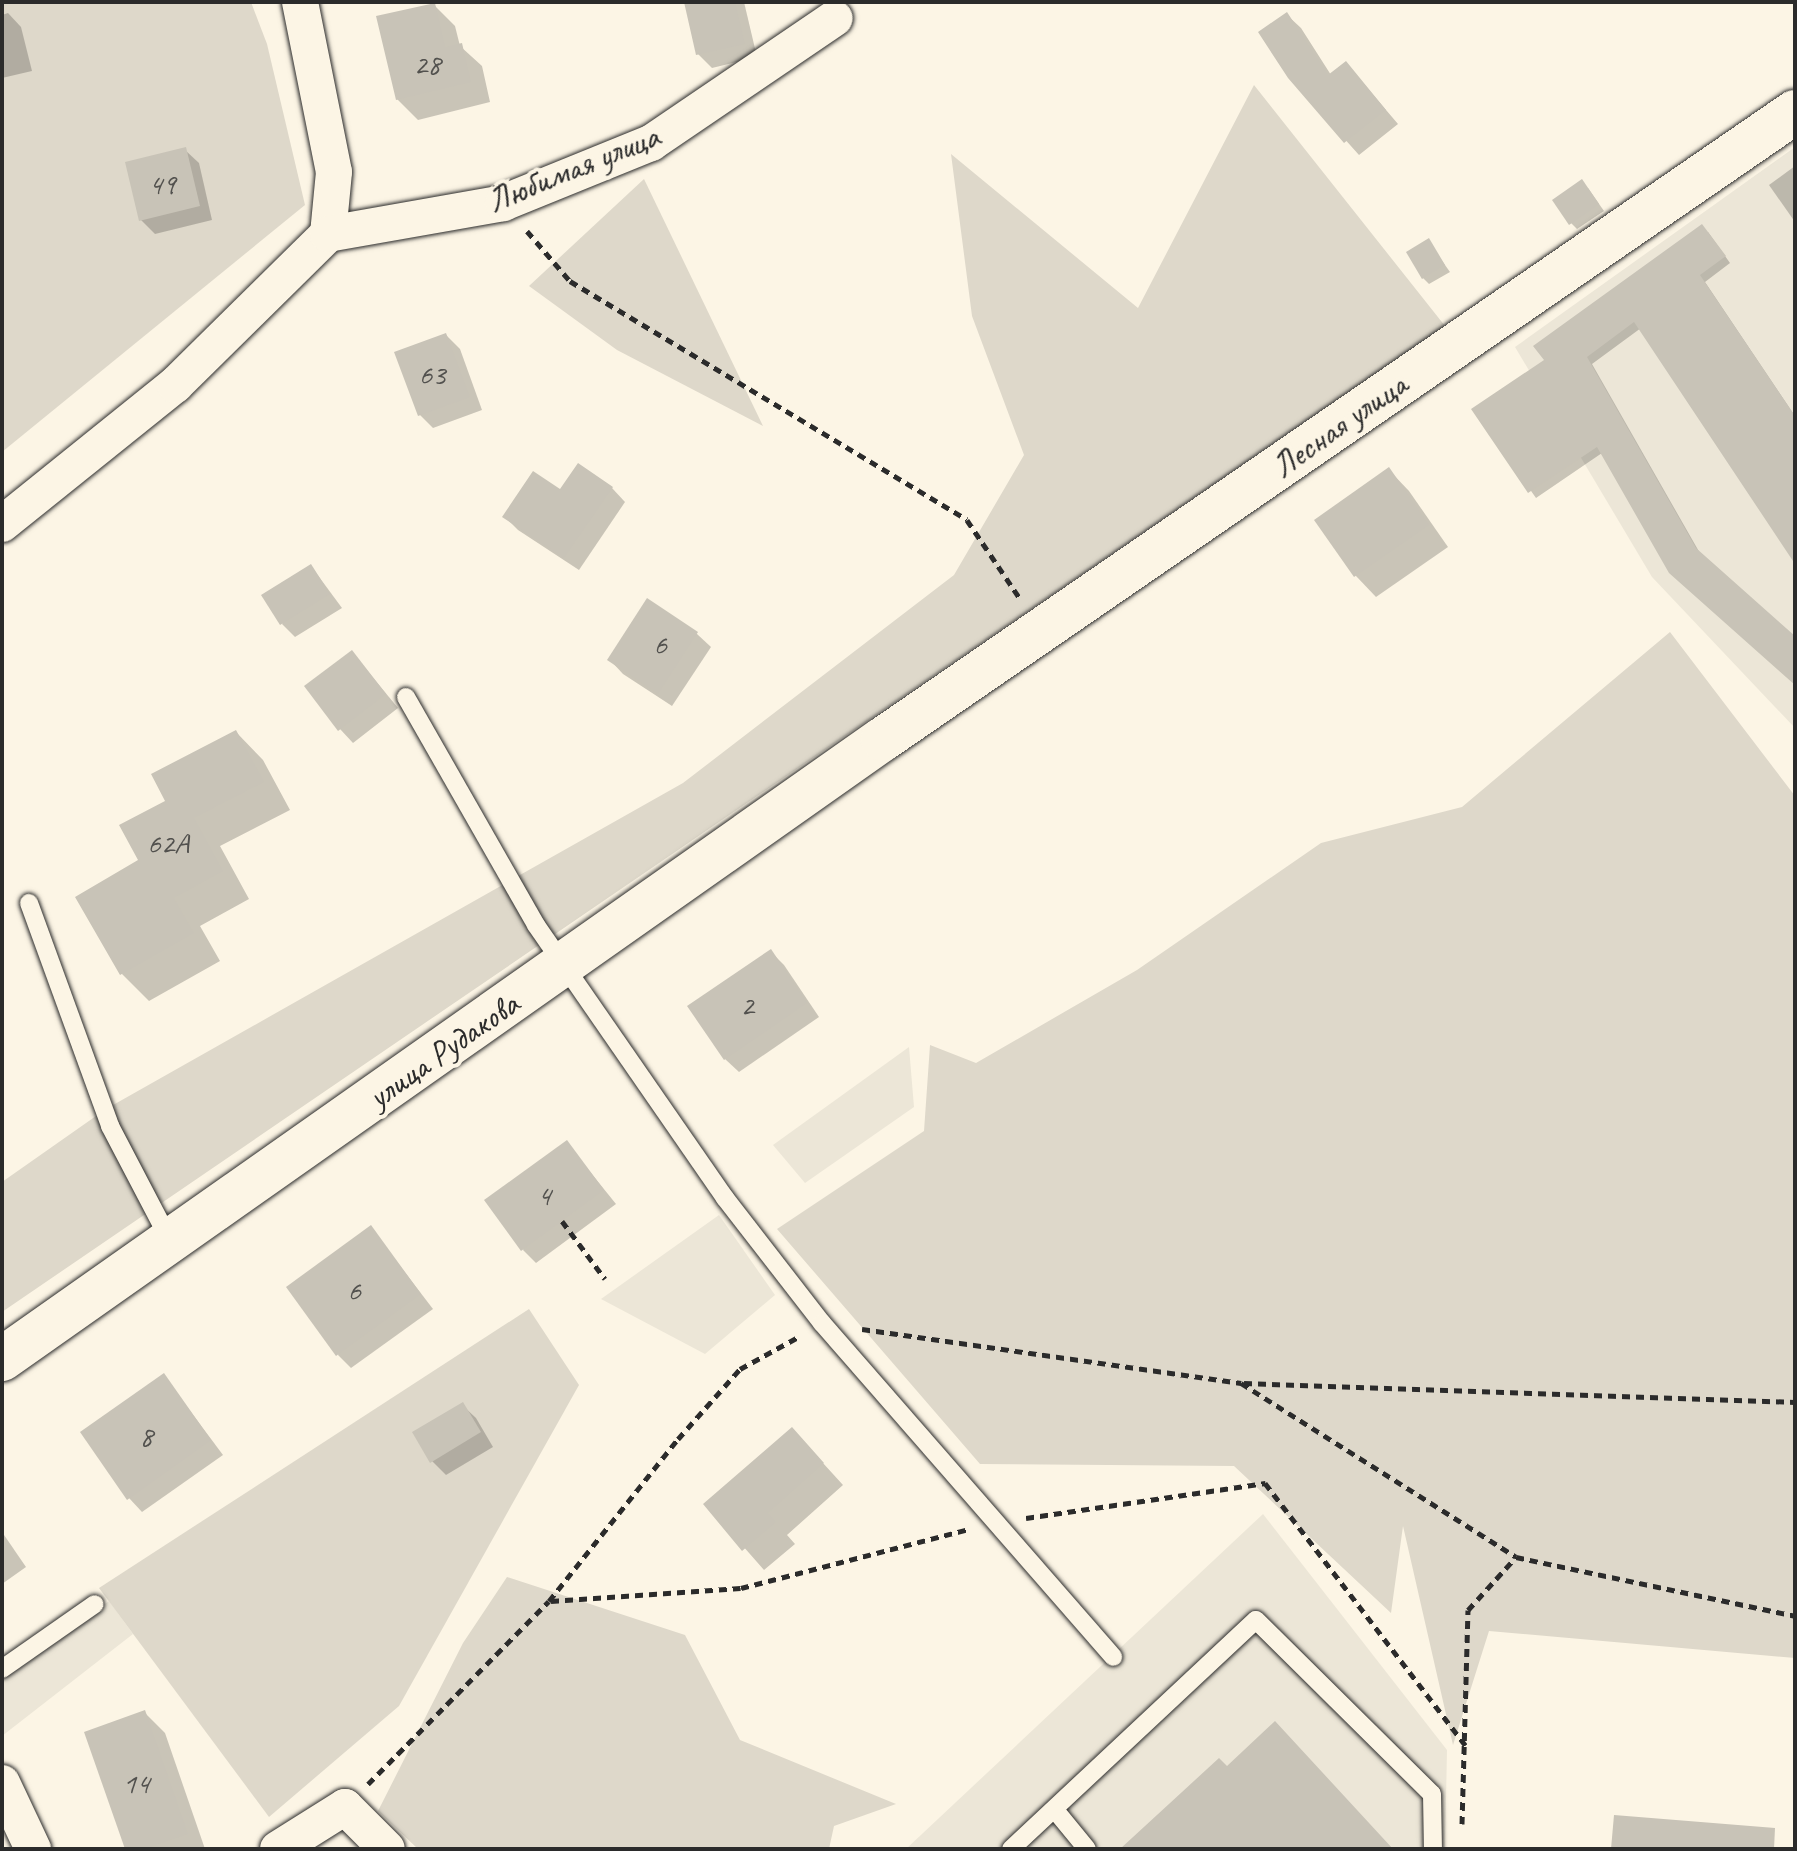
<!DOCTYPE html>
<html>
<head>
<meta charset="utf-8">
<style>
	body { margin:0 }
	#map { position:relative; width:1797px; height:1851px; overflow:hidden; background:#fcf5e5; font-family:Caveat,sans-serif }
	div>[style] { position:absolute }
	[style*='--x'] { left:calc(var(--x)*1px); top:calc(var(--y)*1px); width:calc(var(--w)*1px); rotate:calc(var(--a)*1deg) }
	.built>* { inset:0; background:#ece6d7 }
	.green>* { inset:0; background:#ded8ca }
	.shadow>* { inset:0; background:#0003 }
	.building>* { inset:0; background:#c8c3b7 }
	.path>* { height:5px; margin-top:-2.5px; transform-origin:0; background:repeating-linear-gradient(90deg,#2b2b2b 0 8px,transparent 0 14px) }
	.roads { filter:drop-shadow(0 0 2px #2b2b2b) drop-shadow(0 0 2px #2b2b2b) }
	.lane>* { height:18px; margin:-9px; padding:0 9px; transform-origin:9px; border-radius:9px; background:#fcf5e5 }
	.street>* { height:36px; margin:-18px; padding:0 18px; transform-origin:18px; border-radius:18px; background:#fcf5e5 }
	.secondary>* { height:44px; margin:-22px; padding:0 22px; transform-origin:22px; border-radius:22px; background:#fcf5e5 }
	span { translate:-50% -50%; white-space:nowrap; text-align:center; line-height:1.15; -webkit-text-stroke:8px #fcf5e5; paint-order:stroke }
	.number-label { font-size:30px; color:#52514e }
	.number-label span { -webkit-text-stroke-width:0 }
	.street-label { font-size:34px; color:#2b2b2b }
	.frame { position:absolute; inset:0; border:4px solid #2b2b2b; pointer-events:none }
</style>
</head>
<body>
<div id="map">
	<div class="built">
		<div style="clip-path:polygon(1795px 147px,1795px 728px,1652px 577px,1515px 347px)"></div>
		<div style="clip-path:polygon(909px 1047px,914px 1107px,805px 1183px,773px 1145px)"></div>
		<div style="clip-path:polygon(719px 1215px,775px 1295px,705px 1354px,601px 1299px)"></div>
		<div style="clip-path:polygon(1263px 1514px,1447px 1750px,1445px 1849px,906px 1849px)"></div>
		<div style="clip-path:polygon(109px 1601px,133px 1634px,2px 1736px,2px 1680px)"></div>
	</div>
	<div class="green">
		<div style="clip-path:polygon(2px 2px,251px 2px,267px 44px,305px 205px,2px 452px)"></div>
		<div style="clip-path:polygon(1254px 85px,1445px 326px,2px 1312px,2px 1182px,106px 1109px,683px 783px,954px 575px,1024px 455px,972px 316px,951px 154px,1138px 308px)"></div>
		<div style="clip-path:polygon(644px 179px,763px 426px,617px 350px,529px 286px)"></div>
		<div style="clip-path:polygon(1670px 632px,1795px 796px,1795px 1658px,1489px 1631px,1453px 1745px,1403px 1526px,1391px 1613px,1234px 1466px,980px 1464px,777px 1229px,924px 1131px,930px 1045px,976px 1063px,1137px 970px,1321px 843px,1462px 807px)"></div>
		<div style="clip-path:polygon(529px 1309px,579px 1385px,399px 1706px,269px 1817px,99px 1588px)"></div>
		<div style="clip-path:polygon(507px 1577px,685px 1635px,740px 1740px,896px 1804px,834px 1826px,829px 1849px,418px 1849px,378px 1811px,463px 1643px)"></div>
	</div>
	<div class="shadow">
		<div style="clip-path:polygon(686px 2px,744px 2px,757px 57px,712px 68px,698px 54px)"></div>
		<div style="clip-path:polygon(434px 5px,455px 26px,460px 46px,482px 66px,490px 102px,418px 120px,397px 99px)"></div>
		<div style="clip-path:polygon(8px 13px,21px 27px,32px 71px,2px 78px,2px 15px)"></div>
		<div style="clip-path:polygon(1287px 15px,1301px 28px,1331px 75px,1346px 63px,1398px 124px,1359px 155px,1289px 77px)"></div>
		<div style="clip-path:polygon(185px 150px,199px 163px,212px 220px,155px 234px,141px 220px)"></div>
		<div style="clip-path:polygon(1795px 166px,1795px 222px,1769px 185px)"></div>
		<div style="clip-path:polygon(1588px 188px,1604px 211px,1577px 229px,1571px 223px)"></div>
		<div style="clip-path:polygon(1708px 232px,1730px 263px,1705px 282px,1795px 416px,1795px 560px,1641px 328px,1592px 364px,1701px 555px,1795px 639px,1795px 683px,1602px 453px,1536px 498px,1474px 410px,1547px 361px)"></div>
		<div style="clip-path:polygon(1428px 241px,1450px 272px,1429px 284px,1423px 278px)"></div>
		<div style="clip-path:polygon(446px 335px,460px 349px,482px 410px,433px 428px,420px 415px)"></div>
		<div style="clip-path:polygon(1389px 470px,1409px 491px,1448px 547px,1376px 597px,1356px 576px,1317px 520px)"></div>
		<div style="clip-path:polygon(612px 488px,625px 502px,579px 570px,518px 530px,504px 516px,561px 492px)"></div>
		<div style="clip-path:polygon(311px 566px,342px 608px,295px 637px,282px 624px)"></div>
		<div style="clip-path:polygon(648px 601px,697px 634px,711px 647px,672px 706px,623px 674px,610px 660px)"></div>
		<div style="clip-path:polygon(352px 652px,398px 708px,353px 743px,340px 729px)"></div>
		<div style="clip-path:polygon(236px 732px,263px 760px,290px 810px,220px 846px,249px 899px,200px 926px,220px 961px,149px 1001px,122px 974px,141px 861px,167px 801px)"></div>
		<div style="clip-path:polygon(770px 951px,784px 965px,819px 1017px,739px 1072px,725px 1059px)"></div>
		<div style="clip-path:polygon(566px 1142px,616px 1204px,536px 1263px,523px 1250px)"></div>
		<div style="clip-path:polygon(371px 1228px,433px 1309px,351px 1368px,338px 1355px)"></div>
		<div style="clip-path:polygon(164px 1376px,223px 1455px,142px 1512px,129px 1498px)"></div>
		<div style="clip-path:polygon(462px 1405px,476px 1418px,493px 1447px,446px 1475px,432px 1461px)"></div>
		<div style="clip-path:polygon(812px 1451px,843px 1485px,787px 1535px,795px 1544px,764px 1570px,706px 1504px)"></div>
		<div style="clip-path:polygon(2px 1532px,26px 1567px,2px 1584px)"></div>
		<div style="clip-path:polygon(144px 1712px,165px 1733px,205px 1849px,127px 1849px)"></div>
	</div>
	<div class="building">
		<div style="clip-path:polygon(684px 2px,735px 2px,745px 44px,696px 55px)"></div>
		<div style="clip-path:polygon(435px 3px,445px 47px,462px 43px,471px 82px,396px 100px,376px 16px)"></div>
		<div style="clip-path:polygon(1287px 12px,1328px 75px,1346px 61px,1386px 110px,1344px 143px,1288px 78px,1258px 32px)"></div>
		<div style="clip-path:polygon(186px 147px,200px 206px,139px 221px,125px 162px)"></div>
		<div style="clip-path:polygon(1582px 179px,1599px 204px,1569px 225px,1552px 200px)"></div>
		<div style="clip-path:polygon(1702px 224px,1726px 256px,1700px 275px,1795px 416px,1795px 564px,1634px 322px,1587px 357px,1696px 548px,1795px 636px,1795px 685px,1669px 573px,1597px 447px,1528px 493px,1471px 409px,1544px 360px,1533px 346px)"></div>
		<div style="clip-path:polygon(1429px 238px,1445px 265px,1422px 279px,1406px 252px)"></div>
		<div style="clip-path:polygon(446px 333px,470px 397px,418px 416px,394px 352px)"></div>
		<div style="clip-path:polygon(578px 463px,613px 487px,564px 558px,502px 517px,533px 471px,560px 489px)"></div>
		<div style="clip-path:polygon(1389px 467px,1429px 525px,1354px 577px,1314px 520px)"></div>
		<div style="clip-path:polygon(311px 564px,330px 594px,280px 625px,261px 595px)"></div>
		<div style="clip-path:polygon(647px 598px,698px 632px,658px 694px,607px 660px)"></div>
		<div style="clip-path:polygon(352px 650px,386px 694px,338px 731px,304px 686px)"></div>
		<div style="clip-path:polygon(236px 730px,264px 782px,194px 818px,223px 871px,174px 898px,194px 933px,120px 975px,75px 897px,138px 860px,119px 825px,165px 801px,151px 774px)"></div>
		<div style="clip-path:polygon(771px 949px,807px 1003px,724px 1060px,687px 1006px)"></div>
		<div style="clip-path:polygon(567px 1140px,604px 1190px,521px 1251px,484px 1200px)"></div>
		<div style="clip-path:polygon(371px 1225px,421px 1294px,336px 1356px,286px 1287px)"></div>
		<div style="clip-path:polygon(164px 1373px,211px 1440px,127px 1500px,80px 1432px)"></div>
		<div style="clip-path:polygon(463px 1402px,481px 1432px,430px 1463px,412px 1432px)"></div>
		<div style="clip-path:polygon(792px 1427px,824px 1463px,768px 1513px,776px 1522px,742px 1551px,703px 1504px)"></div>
		<div style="clip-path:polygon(145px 1710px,188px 1834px,144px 1849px,125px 1849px,84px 1732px)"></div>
		<div style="clip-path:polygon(1275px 1721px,1393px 1849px,1120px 1849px,1219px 1758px,1227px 1766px)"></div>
		<div style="clip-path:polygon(1614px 1815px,1775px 1828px,1774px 1849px,1611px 1849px)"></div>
	</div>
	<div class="path">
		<div style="--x:527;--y:231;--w:66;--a:49.3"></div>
		<div style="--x:570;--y:281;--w:463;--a:31"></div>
		<div style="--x:967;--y:520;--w:93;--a:56"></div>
		<div style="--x:562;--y:1221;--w:72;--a:53.4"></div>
		<div style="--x:862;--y:1329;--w:383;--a:8.1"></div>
		<div style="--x:1241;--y:1383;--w:325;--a:32.3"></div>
		<div style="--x:1516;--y:1557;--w:285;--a:11.9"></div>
		<div style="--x:1244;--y:1383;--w:551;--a:1.97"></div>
		<div style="--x:1026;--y:1518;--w:242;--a:-8.3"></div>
		<div style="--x:1265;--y:1483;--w:330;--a:52.6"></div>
		<div style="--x:551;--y:1601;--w:190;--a:-3.9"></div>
		<div style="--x:741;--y:1588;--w:236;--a:-14.5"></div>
		<div style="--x:368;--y:1784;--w:257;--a:-45.3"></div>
		<div style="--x:549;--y:1601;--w:207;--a:-51.5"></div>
		<div style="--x:678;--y:1439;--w:94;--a:-48.5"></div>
		<div style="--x:740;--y:1369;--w:68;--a:-28.8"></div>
		<div style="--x:1462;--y:1824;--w:214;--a:-88.4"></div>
		<div style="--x:1468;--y:1610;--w:72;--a:-47.8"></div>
	</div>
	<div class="roads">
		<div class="lane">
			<div style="--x:406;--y:697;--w:262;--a:60.3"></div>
			<div style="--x:536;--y:925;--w:332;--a:55.3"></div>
			<div style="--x:725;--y:1198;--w:158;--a:52.2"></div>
			<div style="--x:822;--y:1323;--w:443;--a:48.9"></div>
			<div style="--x:29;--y:903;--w:237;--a:70"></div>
			<div style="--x:110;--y:1126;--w:130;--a:62.4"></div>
			<div style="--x:2;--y:1669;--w:113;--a:-35"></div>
			<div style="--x:1055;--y:1810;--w:50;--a:50.6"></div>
			<div style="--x:1011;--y:1849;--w:335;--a:-43.1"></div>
			<div style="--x:1256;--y:1620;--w:247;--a:44.7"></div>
			<div style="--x:1432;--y:1794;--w:55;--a:89"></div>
		</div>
		<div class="street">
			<div style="--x:300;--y:2;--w:173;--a:78.7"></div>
			<div style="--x:334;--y:172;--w:62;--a:95.5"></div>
			<div style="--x:2;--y:524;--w:222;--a:-38.8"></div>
			<div style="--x:175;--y:385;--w:215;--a:-44.6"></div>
			<div style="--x:328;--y:234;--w:178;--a:-10"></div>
			<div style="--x:503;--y:203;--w:160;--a:-22.1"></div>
			<div style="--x:651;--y:143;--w:222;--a:-34.2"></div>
			<div style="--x:2;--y:1783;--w:73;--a:64.8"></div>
			<div style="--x:278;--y:1849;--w:79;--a:-32.1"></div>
			<div style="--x:345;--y:1807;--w:59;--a:45"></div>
		</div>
		<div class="secondary">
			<div style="--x:2;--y:1359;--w:1077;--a:-35.14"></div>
			<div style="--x:883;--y:739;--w:1107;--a:-34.51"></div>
		</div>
	</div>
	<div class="number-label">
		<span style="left:427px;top:64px">28</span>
		<span style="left:162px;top:184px">49</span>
		<span style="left:432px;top:374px">63</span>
		<span style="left:660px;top:644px">6</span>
		<span style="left:168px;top:843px">62А</span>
		<span style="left:747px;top:1005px">2</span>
		<span style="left:544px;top:1195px">4</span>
		<span style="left:354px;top:1290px">6</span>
		<span style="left:146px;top:1436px">8</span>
		<span style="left:136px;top:1783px">14</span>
	</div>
	<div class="street-label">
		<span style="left:573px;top:168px;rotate:-22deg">Любимая улица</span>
		<span style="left:1339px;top:425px;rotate:-35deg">Лесная улица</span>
		<span style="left:443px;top:1050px;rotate:-35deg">улица Рудакова</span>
	</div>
	<div class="frame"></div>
</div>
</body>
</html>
